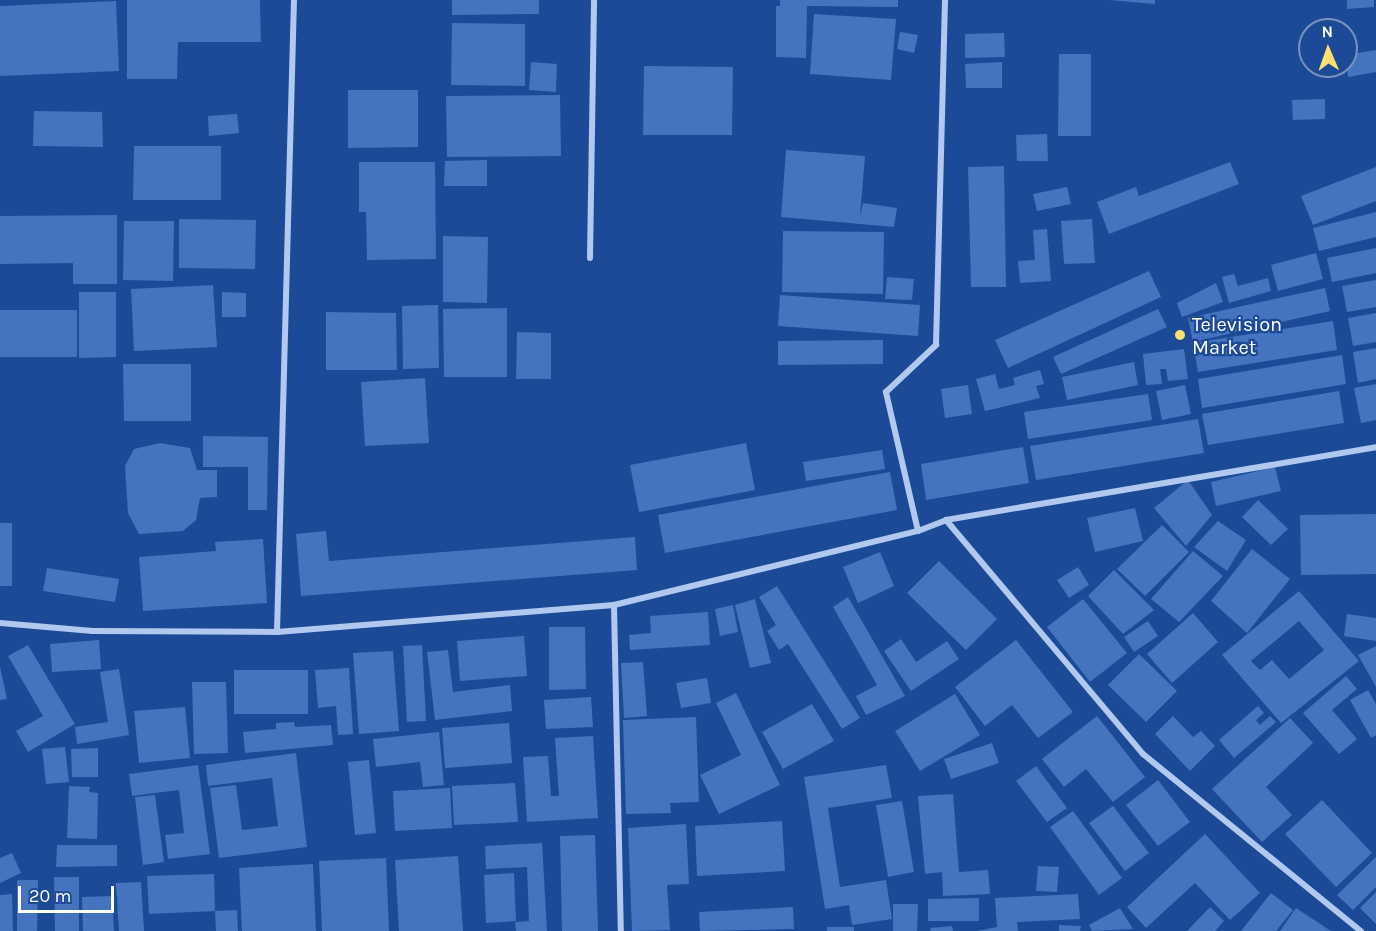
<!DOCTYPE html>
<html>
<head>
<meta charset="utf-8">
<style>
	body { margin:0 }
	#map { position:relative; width:1376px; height:931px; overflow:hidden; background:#1d4a97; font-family:Karla,sans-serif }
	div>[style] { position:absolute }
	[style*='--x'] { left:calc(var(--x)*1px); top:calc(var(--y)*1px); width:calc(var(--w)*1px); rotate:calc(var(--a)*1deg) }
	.building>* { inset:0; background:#4573bd }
	.street>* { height:6px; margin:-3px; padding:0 3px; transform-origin:3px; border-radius:3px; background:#b1c9ef }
	.dots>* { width:16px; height:16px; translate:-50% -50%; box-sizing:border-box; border:3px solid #1d4a97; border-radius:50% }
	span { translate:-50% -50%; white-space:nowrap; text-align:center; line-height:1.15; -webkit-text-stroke:4.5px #1d4a97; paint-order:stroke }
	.poi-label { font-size:20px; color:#fff }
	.left { translate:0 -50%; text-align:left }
	.north { position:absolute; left:1298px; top:18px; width:60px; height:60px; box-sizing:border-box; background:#1d4a97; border:2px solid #7792c1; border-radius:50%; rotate:358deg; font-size:16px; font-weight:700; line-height:24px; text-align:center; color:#fff }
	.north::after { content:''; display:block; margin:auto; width:21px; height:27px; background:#ffdf70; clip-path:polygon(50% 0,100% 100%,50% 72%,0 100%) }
	.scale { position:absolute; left:18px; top:886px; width:96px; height:27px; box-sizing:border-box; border:3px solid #fff; border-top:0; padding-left:8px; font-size:18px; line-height:21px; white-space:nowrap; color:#fff; -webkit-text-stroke:4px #1d4a97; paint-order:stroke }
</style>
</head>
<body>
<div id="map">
	<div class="building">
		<div style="clip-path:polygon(127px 0,260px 0,261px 42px,178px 42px,177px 79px,127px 79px)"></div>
		<div style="clip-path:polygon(452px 0,539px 0,539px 14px,452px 15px)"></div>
		<div style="clip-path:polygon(780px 0,898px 0,898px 7px,807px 6px,806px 58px,776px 57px,776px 6px,780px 6px)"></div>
		<div style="clip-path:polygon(1109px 0,1155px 0,1155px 4px)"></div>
		<div style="clip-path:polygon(1347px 0,1374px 0,1374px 7px,1347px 9px)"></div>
		<div style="clip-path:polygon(116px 1px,119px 71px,0 76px,0 6px)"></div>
		<div style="clip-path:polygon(814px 14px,896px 19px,891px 80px,810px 74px)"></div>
		<div style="clip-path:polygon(452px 23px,525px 24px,525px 86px,451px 85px)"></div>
		<div style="clip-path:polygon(900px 32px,918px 35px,914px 53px,897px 49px)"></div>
		<div style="clip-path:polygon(1004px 33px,1005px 57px,965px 58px,965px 34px)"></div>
		<div style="clip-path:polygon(1376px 50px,1376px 72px,1348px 77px,1346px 55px)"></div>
		<div style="clip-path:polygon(1059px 54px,1091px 54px,1091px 136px,1058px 136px)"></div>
		<div style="clip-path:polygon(531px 62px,557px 64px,556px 92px,529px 90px)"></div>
		<div style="clip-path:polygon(1002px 62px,1002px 88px,966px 88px,965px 64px)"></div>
		<div style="clip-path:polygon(644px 66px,733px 67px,732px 135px,643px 135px)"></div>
		<div style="clip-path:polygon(348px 90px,418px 90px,418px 147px,348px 148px)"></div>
		<div style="clip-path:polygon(560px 95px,561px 156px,447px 157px,446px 96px)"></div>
		<div style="clip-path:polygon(1325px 99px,1325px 119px,1293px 120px,1292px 100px)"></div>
		<div style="clip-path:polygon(34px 111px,102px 112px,103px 147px,33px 146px)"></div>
		<div style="clip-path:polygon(237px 114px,239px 133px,209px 136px,208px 116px)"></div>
		<div style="clip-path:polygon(1047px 134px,1048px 161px,1017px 161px,1016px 135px)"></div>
		<div style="clip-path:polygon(134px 146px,221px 146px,221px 200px,133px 200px)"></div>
		<div style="clip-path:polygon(786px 150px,865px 156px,860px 217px,863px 203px,897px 208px,894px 227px,781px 217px)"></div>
		<div style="clip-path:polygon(487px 160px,487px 186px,444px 186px,445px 161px)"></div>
		<div style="clip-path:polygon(359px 162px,435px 162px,436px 259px,367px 260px,366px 212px,359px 212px)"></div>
		<div style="clip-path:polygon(1230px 162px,1239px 184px,1109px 234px,1097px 202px,1136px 187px,1139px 196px)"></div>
		<div style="clip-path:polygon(1004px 166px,1006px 287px,971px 287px,968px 167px)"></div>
		<div style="clip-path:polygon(1376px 167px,1376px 201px,1313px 225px,1301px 196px)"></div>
		<div style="clip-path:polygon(1067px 187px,1071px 204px,1037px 211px,1033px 194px)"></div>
		<div style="clip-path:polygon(1376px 212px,1376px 237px,1319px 251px,1313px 228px)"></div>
		<div style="clip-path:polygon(117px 215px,117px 284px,73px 284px,73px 263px,0 264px,0 216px)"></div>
		<div style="clip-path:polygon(179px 219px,256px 220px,255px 269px,179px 268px)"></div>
		<div style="clip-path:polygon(1092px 219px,1095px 263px,1064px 264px,1061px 221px)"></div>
		<div style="clip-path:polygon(124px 221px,174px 221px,173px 281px,123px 280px)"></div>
		<div style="clip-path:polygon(1047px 229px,1051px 281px,1020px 283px,1018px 261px,1035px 260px,1033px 230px)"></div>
		<div style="clip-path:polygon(783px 231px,884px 232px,883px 294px,782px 292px)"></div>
		<div style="clip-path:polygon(443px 236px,488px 237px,487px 303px,443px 302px)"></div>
		<div style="clip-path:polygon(1376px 248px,1376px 273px,1332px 282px,1327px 258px)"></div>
		<div style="clip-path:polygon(1316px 253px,1323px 279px,1278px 291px,1271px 265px)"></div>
		<div style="clip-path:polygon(1149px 271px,1161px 297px,1008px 368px,995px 340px)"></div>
		<div style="clip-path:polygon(1234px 274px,1238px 286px,1268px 278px,1271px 291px,1229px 303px,1222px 277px)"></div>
		<div style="clip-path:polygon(887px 277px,914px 279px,912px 300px,885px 299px)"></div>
		<div style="clip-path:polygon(1376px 280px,1376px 307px,1347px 312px,1342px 286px)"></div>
		<div style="clip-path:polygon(1216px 283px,1223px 302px,1182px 317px,1177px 303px)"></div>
		<div style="clip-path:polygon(213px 285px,217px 347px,134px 351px,131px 289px)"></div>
		<div style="clip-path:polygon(1325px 288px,1330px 311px,1193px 342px,1188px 318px)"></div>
		<div style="clip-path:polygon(79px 292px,116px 292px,116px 357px,79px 358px)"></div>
		<div style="clip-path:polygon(222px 292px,246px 293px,246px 317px,222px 317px)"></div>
		<div style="clip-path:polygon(780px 295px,920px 305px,918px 336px,778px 326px)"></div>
		<div style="clip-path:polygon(438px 305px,439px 368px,403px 369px,402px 306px)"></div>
		<div style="clip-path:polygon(507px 308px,507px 377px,444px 377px,443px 309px)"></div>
		<div style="clip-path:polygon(1158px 309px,1167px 327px,1061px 374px,1053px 357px)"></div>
		<div style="clip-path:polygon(0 310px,77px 310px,77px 357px,0 357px)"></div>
		<div style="clip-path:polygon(326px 312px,396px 313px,397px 370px,326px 370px)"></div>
		<div style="clip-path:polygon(1376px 313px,1376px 342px,1353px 346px,1348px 318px)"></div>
		<div style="clip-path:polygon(1333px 321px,1337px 350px,1198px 372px,1193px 343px)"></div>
		<div style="clip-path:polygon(517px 332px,551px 333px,551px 379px,516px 379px)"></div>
		<div style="clip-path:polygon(883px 340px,883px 364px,778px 365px,778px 341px)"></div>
		<div style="clip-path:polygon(1376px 348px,1376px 379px,1358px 383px,1353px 352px)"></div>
		<div style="clip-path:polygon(1184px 349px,1188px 379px,1168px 381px,1166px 369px,1160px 369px,1162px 384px,1146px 385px,1143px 354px)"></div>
		<div style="clip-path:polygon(1342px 355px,1346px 384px,1202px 408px,1198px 379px)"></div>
		<div style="clip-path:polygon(1134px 362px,1138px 385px,1067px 400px,1062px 377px)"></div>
		<div style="clip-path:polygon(123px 364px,191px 364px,191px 421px,124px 421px)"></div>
		<div style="clip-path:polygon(1040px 370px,1044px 384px,1036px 386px,1040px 398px,985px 411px,976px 379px,995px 374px,999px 389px,1015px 385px,1013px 378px)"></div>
		<div style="clip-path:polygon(425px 378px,429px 443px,365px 446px,361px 382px)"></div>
		<div style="clip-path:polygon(1376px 384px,1376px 420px,1361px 423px,1354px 388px)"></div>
		<div style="clip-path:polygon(968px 385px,972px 414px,945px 418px,941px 389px)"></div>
		<div style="clip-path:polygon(1185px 385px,1191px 414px,1162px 420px,1156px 391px)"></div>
		<div style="clip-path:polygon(1339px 391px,1344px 423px,1208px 445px,1202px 414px)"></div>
		<div style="clip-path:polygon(1148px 394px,1152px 420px,1028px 439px,1024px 412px)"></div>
		<div style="clip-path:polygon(1198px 419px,1204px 453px,1036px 480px,1030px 446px)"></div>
		<div style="clip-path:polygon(203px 436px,268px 437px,267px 510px,248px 510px,248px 467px,203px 467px)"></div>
		<div style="clip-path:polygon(160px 443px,190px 448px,197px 470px,217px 470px,217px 497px,200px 498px,196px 520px,183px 531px,139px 534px,128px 513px,125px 466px,134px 449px)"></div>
		<div style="clip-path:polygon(746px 443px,755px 490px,639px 512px,630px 465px)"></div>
		<div style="clip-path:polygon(1023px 447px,1029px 483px,926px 500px,921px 464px)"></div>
		<div style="clip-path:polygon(882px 450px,885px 469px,806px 481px,803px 462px)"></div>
		<div style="clip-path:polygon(1275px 467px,1281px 491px,1216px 506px,1211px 482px)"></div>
		<div style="clip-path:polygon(890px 472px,897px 510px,665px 553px,658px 515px)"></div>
		<div style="clip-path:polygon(1188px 480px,1212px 515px,1186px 546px,1154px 508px)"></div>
		<div style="clip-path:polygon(1258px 500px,1288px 529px,1271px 545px,1242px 517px)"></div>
		<div style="clip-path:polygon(1135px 508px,1143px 541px,1095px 552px,1087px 518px)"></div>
		<div style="clip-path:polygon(1376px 514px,1376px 574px,1301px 575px,1300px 515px)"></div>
		<div style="clip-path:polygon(1218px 521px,1246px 540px,1227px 571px,1194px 547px)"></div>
		<div style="clip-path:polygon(0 523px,12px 523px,12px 586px,0 586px)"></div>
		<div style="clip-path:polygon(1162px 525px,1189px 552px,1145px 596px,1117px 569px)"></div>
		<div style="clip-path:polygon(326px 531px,329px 561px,635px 537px,637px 570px,301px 596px,296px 534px)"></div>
		<div style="clip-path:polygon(263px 539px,267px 603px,143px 611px,139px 557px,216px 551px,215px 542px)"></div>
		<div style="clip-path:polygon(1252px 549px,1290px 579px,1247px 633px,1211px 601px)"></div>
		<div style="clip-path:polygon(1193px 551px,1223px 576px,1179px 622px,1151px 599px)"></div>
		<div style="clip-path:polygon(880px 552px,894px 586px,858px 603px,843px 567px)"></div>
		<div style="clip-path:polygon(939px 561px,997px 619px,966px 650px,907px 593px)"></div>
		<div style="clip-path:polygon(1078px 567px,1089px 585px,1069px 598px,1057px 580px)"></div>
		<div style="clip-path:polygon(47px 568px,119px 579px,115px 602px,43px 591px)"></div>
		<div style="clip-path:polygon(1114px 570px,1154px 610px,1123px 634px,1088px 596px)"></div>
		<div style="clip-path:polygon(777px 586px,860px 718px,842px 729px,788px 644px,779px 650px,767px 631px,776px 625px,759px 597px)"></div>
		<div style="clip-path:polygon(evenodd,1299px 591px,1359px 661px,1281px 723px,1222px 655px,1299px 591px,1299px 621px,1324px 650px,1289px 679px,1272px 660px,1260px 670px,1251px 661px,1299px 621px)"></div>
		<div style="clip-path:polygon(848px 597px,905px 696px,866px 715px,856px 696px,877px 685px,833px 607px)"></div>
		<div style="clip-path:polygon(755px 599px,771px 663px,750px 668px,735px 605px)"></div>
		<div style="clip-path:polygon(1083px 599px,1127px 653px,1090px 682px,1047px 627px)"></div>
		<div style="clip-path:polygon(733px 605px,738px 632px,720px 636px,715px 609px)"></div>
		<div style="clip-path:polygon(708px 612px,710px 645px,630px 650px,629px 635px,651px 633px,650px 616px)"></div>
		<div style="clip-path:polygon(1193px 613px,1218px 642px,1172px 683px,1147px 654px)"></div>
		<div style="clip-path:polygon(1347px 614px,1376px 618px,1376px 641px,1344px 636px)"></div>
		<div style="clip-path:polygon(1148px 621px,1158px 636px,1134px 652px,1124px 637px)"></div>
		<div style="clip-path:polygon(549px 627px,585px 627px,586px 689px,549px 690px)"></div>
		<div style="clip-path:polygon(524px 636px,527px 676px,460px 681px,457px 641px)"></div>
		<div style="clip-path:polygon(901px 639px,916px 662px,947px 641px,959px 659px,911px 691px,884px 651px)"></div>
		<div style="clip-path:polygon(99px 640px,101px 669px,52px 672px,50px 644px)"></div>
		<div style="clip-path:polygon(1016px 640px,1073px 712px,1038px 738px,1012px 705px,985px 726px,955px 687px)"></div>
		<div style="clip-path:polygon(28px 645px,75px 724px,28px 752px,16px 731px,43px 716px,8px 656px)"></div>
		<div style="clip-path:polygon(422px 645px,426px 721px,407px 722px,403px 646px)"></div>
		<div style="clip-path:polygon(1376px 646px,1376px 687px,1358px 655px)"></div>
		<div style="clip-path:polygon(448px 650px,453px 692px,510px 685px,512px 711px,435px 720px,427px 652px)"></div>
		<div style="clip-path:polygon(393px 651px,399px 731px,359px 734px,353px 653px)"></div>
		<div style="clip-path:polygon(1139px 654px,1177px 691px,1146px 722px,1108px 685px)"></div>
		<div style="clip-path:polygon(643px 662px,647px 716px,624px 718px,621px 663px)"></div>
		<div style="clip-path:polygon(0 667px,7px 699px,0 700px)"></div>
		<div style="clip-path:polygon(349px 668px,353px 734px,338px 735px,336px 706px,318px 708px,315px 670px)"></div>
		<div style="clip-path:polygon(119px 669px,129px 735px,77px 744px,75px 727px,108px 722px,100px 672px)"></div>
		<div style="clip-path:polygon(234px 670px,308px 670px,308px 714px,234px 714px)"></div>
		<div style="clip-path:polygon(1346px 676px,1357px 689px,1332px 710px,1357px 739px,1339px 754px,1303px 713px)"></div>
		<div style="clip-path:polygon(707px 678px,711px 703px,681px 708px,676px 683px)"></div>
		<div style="clip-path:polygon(192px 682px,226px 682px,228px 753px,194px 754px)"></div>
		<div style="clip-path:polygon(1368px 690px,1376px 704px,1376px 735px,1371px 738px,1350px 700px)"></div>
		<div style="clip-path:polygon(736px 693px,780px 785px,719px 814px,700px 775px,741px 755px,716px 703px)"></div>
		<div style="clip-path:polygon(955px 694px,980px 735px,920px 771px,895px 731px)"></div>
		<div style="clip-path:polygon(591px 697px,593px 727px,546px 729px,544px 700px)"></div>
		<div style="clip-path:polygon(812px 704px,834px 741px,783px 769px,762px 732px)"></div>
		<div style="clip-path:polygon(1258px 706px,1264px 713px,1256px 720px,1260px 725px,1270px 716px,1276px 722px,1234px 758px,1219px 740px)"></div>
		<div style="clip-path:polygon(185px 707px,190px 758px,139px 763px,134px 711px)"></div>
		<div style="clip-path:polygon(1097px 716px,1145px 777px,1113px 802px,1086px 769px,1064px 787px,1042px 759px)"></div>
		<div style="clip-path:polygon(1173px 716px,1193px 737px,1201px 731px,1215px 746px,1190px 771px,1155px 734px)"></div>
		<div style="clip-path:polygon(696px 717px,699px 802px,670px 803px,671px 813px,626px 814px,623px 720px)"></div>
		<div style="clip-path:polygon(1290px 718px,1313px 743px,1266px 787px,1292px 815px,1262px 842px,1212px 789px)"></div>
		<div style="clip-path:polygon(294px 722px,295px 727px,331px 725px,333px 745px,245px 753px,243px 732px,276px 729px,276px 723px)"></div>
		<div style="clip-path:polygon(509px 723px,512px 763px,445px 768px,442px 728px)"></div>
		<div style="clip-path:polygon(439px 732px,444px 785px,423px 787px,420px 762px,376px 767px,373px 739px)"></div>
		<div style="clip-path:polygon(593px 736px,598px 818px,527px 822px,523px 757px,548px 756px,551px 796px,559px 796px,555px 738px)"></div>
		<div style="clip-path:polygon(992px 743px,999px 763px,951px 779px,944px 759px)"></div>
		<div style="clip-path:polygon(65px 747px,69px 782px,46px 784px,42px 749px)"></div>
		<div style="clip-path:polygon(98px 748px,98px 777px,72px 777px,71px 749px)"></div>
		<div style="clip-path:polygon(296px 753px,307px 847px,219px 858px,210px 788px,236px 785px,242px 830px,278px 826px,272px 778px,208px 786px,206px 765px)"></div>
		<div style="clip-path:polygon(369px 760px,376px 833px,355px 835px,348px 762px)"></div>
		<div style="clip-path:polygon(198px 765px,210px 854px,168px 859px,165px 835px,184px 833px,179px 790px,132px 796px,129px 774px)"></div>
		<div style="clip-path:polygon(886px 765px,892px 798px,828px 808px,840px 887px,886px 880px,892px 919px,852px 925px,849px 905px,825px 909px,804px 777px)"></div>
		<div style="clip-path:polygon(1036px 766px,1067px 808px,1047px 822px,1016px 781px)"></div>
		<div style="clip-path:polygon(1158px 780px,1190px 822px,1158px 846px,1126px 805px)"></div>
		<div style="clip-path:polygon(515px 783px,518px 822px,454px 825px,452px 786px)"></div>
		<div style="clip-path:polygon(69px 786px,90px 787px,89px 792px,98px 793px,97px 839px,67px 838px)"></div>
		<div style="clip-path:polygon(450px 788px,452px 828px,395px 831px,393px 791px)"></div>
		<div style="clip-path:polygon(953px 794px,959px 872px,988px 870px,990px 894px,943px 896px,942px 872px,925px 874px,918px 796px)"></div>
		<div style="clip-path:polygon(155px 795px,164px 862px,143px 865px,135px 797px)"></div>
		<div style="clip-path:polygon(1322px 800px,1372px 853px,1336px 887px,1285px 834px)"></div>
		<div style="clip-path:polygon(902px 801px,914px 872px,888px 877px,876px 805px)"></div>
		<div style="clip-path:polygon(1113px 806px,1149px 853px,1125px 871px,1089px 823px)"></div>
		<div style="clip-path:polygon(1073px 811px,1122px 878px,1099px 895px,1050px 827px)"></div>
		<div style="clip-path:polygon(782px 821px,785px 871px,697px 876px,695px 826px)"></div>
		<div style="clip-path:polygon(686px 824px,689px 884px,667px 885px,670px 930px,632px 931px,628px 828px)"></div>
		<div style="clip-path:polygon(1205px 834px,1260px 893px,1230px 920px,1195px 883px,1146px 928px,1127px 907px)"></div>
		<div style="clip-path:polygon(595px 835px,598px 931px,562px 931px,560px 836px)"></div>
		<div style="clip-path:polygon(542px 843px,547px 931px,516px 931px,515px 922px,529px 921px,527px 867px,486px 869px,485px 846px)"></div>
		<div style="clip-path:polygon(57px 845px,117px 845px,117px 866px,56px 867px)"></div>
		<div style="clip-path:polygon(12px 853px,21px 873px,0 883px,0 858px)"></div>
		<div style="clip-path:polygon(458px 856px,463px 931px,399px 931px,395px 860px)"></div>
		<div style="clip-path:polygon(1376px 857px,1376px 887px,1353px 910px,1337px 895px)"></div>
		<div style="clip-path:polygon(386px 858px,389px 931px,322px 931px,319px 861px)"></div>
		<div style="clip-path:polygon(313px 864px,316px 931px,242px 931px,239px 868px)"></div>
		<div style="clip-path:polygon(1038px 866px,1059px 867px,1057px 892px,1036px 891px)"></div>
		<div style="clip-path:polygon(514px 873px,516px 921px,486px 923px,484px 875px)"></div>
		<div style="clip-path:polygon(214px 874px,215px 911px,149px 914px,147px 876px)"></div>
		<div style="clip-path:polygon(54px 877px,79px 877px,79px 931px,55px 931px)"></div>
		<div style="clip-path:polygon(17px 880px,38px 880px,37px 931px,17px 931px)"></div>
		<div style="clip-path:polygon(141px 882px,144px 931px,119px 931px,116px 883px)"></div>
		<div style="clip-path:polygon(1376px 892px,1376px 924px,1360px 908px)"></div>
		<div style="clip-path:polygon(1271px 893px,1293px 910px,1276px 931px,1241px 931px)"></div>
		<div style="clip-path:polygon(12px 894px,13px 931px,0 931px,0 895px)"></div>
		<div style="clip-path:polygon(1078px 894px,1080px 919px,1017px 922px,1018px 931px,977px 931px,997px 927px,995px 898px)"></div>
		<div style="clip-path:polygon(112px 896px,114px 931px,83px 931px,82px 897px)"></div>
		<div style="clip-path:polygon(979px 898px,979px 921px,928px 921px,928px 899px)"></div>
		<div style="clip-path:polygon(893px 904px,918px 904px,917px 931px,893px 931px)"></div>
		<div style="clip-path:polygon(793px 907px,794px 929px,700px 931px,699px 912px)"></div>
		<div style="clip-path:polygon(1210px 907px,1224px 921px,1215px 931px,1187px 931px)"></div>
		<div style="clip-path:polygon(1120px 908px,1133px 929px,1092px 931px,1089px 925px)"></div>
		<div style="clip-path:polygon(1296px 908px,1331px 931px,1280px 931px)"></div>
		<div style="clip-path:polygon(237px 910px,238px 931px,216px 931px,215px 911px)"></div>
		<div style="clip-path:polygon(1059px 925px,1081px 926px,1080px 931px,1059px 931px)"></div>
		<div style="clip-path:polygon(952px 926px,953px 931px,931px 931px,930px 928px)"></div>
		<div style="clip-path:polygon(827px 927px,854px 927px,854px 931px,827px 931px)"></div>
	</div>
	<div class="street">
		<div style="--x:590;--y:258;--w:258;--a:-89.1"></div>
		<div style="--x:946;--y:520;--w:306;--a:49.9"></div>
		<div style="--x:1143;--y:754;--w:281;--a:39.1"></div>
		<div style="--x:918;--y:531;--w:143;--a:-103"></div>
		<div style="--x:886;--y:392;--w:69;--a:-43.2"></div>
		<div style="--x:936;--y:345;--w:345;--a:-88.5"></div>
		<div style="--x:614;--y:605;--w:326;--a:88.8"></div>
		<div style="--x:0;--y:623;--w:93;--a:4.9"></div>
		<div style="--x:93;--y:631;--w:184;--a:0.3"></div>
		<div style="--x:277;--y:632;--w:338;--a:-4.6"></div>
		<div style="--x:614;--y:605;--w:313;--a:-13.7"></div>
		<div style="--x:918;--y:531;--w:30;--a:-21"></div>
		<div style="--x:946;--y:520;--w:436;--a:-9.6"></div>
		<div style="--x:277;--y:632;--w:632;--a:-88.46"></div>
	</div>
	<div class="dots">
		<div style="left:1180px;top:335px;background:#ffdf70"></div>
	</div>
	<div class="poi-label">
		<span class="left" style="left:1192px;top:336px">Television<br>Market</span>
	</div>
	<div class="north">N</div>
	<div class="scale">20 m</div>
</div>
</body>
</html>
